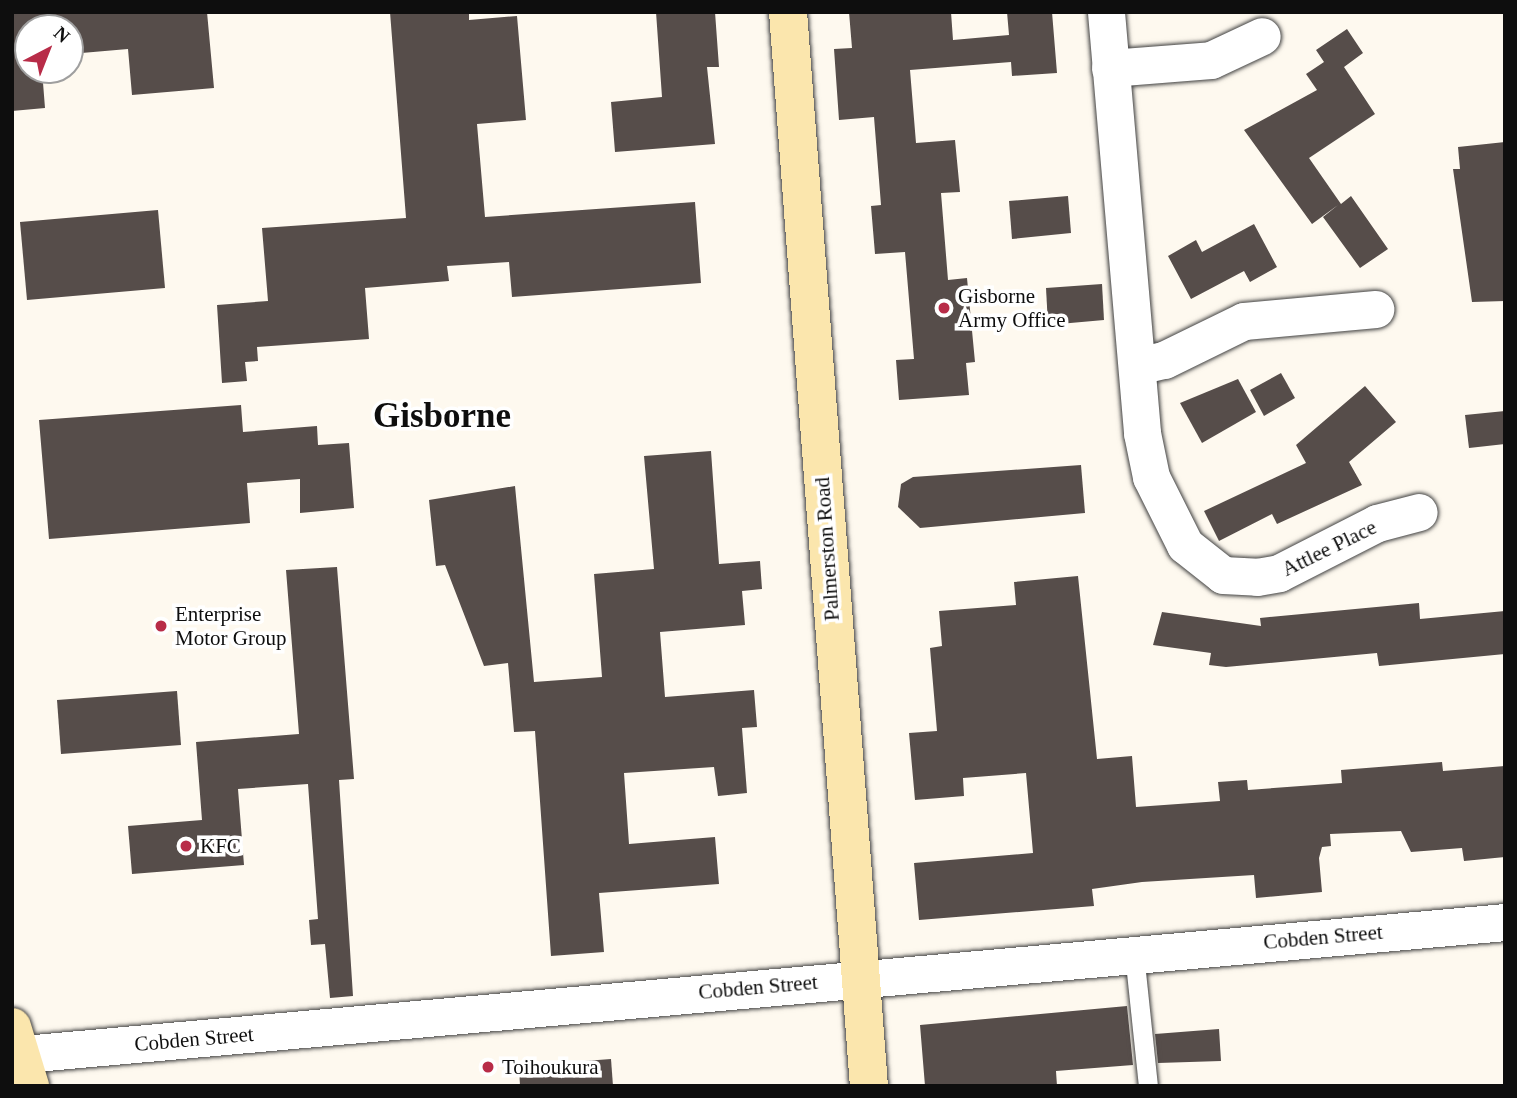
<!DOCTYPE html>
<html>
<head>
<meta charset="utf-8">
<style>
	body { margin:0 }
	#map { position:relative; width:1517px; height:1098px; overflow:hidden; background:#fef9ef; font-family:Georgia,serif }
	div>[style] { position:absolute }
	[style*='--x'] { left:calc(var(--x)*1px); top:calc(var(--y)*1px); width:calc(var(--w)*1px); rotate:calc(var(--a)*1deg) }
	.building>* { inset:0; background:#564d4a }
	.roads { filter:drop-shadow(0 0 2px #414141) drop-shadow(0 0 2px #414141) }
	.lane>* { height:19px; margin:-9.5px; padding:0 9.5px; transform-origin:9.5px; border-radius:9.5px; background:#fff }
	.street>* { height:37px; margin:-18.5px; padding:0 18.5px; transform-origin:18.5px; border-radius:18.5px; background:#fff }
	.secondary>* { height:38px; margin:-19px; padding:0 19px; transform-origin:19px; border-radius:19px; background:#fbe6ad }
	.dots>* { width:19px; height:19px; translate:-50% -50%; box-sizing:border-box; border:4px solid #fff; border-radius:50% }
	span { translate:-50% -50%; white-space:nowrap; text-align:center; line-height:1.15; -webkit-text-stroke:7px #fff; paint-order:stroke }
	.poi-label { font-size:21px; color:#0e0e0e }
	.left { translate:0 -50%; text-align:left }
	.street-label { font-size:21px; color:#0e0e0e }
	.town-label { font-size:35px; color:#0e0e0e; font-weight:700 }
	.frame { position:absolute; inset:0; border:14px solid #0e0e0e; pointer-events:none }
	.north { position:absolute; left:14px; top:14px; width:70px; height:70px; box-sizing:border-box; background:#fff; border:2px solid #9f9f9f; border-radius:50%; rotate:42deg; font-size:19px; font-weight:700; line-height:28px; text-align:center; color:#0e0e0e }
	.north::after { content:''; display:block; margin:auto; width:24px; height:32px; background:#b82c48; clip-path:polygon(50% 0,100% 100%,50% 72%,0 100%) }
</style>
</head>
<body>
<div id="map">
	<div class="building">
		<div style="clip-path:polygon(81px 12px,207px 12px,214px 88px,132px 95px,128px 49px,70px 54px,70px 28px,28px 28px,28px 70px,42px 70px,45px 108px,12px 111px,12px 14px)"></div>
		<div style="clip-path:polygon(390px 12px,469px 12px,469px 20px,517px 16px,526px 120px,477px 124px,485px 217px,695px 202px,701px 283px,512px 297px,509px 262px,447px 266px,449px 281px,365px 288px,369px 339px,257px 347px,258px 361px,245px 362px,247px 381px,222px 383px,217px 305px,268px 301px,262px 228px,406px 218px)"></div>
		<div style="clip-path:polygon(656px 12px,715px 12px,719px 67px,707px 67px,715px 144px,615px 152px,611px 102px,662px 97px)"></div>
		<div style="clip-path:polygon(849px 12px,951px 12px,953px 40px,1009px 35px,1007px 12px,1052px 12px,1057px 73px,1012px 76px,1011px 62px,910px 70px,916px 143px,955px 140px,960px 192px,941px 193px,948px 280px,967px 278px,975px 362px,966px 363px,969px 395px,899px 400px,896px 360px,914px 359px,905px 252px,875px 254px,871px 206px,881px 205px,874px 117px,839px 120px,834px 49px,852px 48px)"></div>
		<div style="clip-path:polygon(1347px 29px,1363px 53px,1344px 67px,1375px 114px,1309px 158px,1341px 204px,1351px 196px,1388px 249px,1360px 268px,1323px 217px,1338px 205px,1312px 224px,1244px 130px,1317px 90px,1306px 74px,1324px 62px,1316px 50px)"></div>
		<div style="clip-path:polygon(1505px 142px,1505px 301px,1472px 302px,1453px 169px,1460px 169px,1458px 147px)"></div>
		<div style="clip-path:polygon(1068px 196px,1071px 233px,1012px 239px,1009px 201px)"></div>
		<div style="clip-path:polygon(158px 210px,165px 288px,27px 300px,20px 222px)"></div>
		<div style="clip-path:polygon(1254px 224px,1277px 267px,1250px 282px,1244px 271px,1191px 299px,1168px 256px,1196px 240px,1202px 252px)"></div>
		<div style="clip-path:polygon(1102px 284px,1104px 320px,1048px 325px,1046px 288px)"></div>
		<div style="clip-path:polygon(1281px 373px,1295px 398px,1264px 416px,1250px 390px)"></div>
		<div style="clip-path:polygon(1238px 379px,1256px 412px,1202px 443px,1180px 403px)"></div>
		<div style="clip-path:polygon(1365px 386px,1396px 422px,1349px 462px,1362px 485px,1277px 524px,1272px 514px,1219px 541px,1204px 511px,1306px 463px,1296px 445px)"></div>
		<div style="clip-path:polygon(241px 405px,243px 432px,317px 426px,318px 445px,349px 443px,354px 508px,300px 513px,300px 479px,247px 483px,250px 523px,49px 539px,39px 420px)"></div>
		<div style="clip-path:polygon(1505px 411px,1505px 444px,1469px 448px,1465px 415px)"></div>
		<div style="clip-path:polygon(711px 451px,719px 564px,760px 561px,762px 589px,742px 591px,745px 625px,660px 632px,665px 697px,754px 690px,757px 727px,742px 728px,747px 793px,718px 796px,714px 767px,624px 773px,629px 844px,715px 837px,719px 884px,599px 893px,604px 952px,551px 956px,535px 731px,514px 732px,508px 663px,484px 666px,445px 565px,436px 566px,429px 500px,515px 486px,534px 682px,602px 677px,594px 574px,654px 569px,644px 456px)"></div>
		<div style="clip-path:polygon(1081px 465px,1085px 513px,920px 528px,898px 507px,901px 484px,913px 477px)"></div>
		<div style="clip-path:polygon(337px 567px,354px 779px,339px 780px,353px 996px,330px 998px,325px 944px,311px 945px,309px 920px,318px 919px,308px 784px,238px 789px,244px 865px,132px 874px,128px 826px,202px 820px,196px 742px,299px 734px,286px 570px)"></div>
		<div style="clip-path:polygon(1078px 576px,1097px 759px,1132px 756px,1136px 807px,1220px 801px,1218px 782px,1247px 780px,1248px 790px,1342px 783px,1341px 770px,1442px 762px,1443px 771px,1505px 766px,1505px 857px,1464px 861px,1462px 848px,1411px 852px,1401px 831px,1330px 834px,1331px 846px,1322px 847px,1319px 858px,1322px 892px,1256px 898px,1254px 875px,1142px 882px,1092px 889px,1094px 906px,919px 920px,914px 863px,1033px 853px,1026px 773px,963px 778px,964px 796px,915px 800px,909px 733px,937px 731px,930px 648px,942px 646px,939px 611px,1016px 605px,1014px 582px)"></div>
		<div style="clip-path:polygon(1419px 603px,1420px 619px,1505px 611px,1505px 654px,1379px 666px,1377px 653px,1226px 667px,1209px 665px,1211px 653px,1153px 645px,1162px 612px,1261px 626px,1260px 618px)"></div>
		<div style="clip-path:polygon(177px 691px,181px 745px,61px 754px,57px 700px)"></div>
		<div style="clip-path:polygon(1127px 1006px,1133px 1065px,1056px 1071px,1057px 1086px,925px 1086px,920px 1025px)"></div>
		<div style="clip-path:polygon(1219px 1029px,1221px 1061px,1158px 1063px,1155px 1034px)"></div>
		<div style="clip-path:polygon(611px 1059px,613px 1086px,520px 1086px,519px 1066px)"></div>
	</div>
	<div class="roads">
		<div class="lane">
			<div style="--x:1134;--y:953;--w:134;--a:84"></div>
		</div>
		<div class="street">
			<div style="--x:1106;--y:12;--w:423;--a:85.1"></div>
			<div style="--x:1142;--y:433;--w:45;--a:78.4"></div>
			<div style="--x:1151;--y:477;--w:76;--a:63.4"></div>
			<div style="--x:1185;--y:545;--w:48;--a:38.3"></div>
			<div style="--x:1223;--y:575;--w:34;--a:3"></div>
			<div style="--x:1257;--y:577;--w:22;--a:-10"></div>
			<div style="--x:1279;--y:573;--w:110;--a:-27"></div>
			<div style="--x:1377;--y:523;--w:43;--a:-14.7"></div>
			<div style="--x:1110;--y:68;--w:101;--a:-4.5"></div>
			<div style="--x:1211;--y:60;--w:56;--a:-25.2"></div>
			<div style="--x:1137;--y:366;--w:28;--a:-13"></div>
			<div style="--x:1164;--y:360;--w:89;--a:-26"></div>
			<div style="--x:1244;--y:321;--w:132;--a:-5.2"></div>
			<div style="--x:12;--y:1055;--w:1499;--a:-5.09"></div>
		</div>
		<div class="secondary">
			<div style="--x:788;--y:12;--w:1077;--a:85.69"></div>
			<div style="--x:12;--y:1027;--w:62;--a:73"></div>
		</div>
	</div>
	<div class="dots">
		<div style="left:944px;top:308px;background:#b82c48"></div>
		<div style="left:161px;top:626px;background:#b82c48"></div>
		<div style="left:186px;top:846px;background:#b82c48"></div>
		<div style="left:488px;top:1067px;background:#b82c48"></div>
	</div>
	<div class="poi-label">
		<span class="left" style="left:958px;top:308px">Gisborne<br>Army Office</span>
		<span class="left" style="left:175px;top:626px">Enterprise<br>Motor Group</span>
		<span class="left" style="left:200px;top:846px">KFC</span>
		<span class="left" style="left:502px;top:1067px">Toihoukura</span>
	</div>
	<div class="street-label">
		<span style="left:1329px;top:548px;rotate:-26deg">Attlee Place</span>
		<span style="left:827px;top:549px;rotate:-94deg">Palmerston Road</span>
		<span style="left:1323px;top:937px;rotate:-5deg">Cobden Street</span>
		<span style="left:758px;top:987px;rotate:-5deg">Cobden Street</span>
		<span style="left:194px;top:1039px;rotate:-5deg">Cobden Street</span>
	</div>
	<div class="town-label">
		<span style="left:442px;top:416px">Gisborne</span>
	</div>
	<div class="frame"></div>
	<div class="north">N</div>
</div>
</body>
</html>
